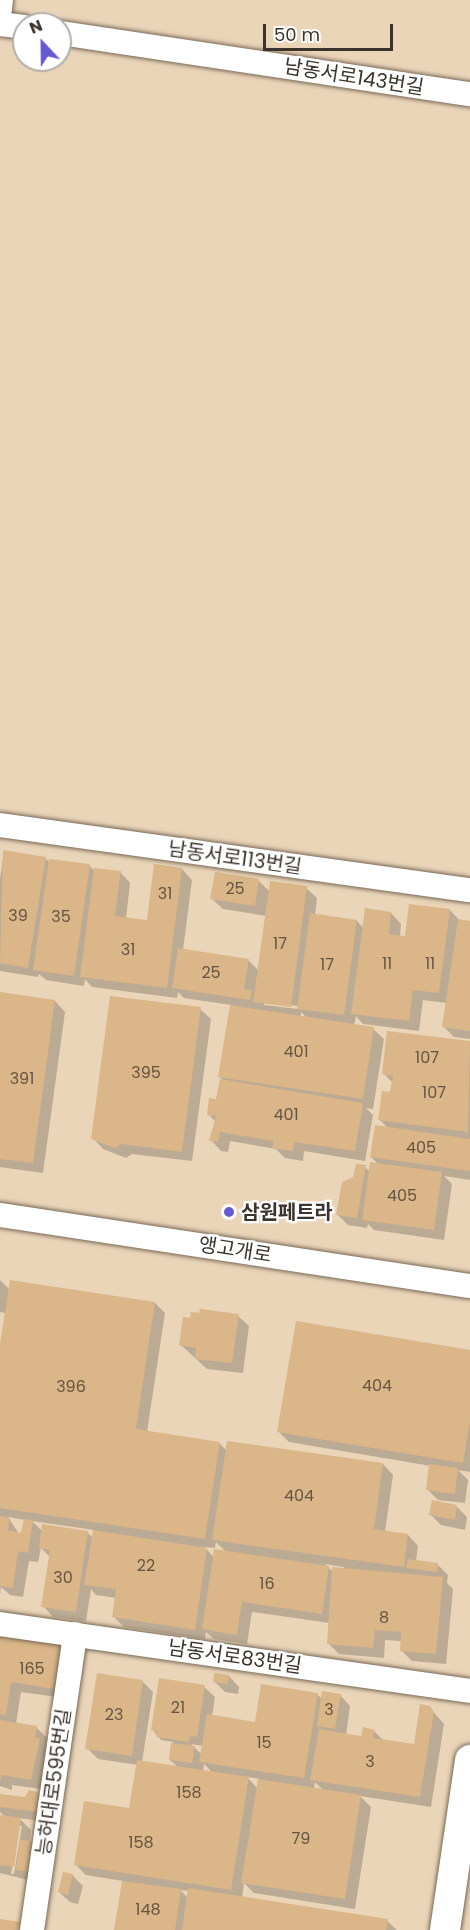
<!DOCTYPE html>
<html>
<head>
<meta charset="utf-8">
<style>
	body { margin:0 }
	#map { position:relative; width:470px; height:1930px; overflow:hidden; background:#f4e2cc; font-family:Poppins,"Noto Sans KR",sans-serif }
	div>[style] { position:absolute }
	[style*='--x'] { left:calc(var(--x)*1px); top:calc(var(--y)*1px); width:calc(var(--w)*1px); rotate:calc(var(--a)*1deg) }
	.built>* { inset:0; background:#ead5b9 }
	.shadow>* { inset:0; background:#0003 }
	.building>* { inset:0; background:#dab688 }
	.roads { filter:drop-shadow(0 0 2px #796956) drop-shadow(0 0 2px #796956) }
	.minor>* { height:24px; margin:-12px; padding:0 12px; transform-origin:12px; border-radius:12px; background:#fff }
	.major>* { height:30px; margin:-15px; padding:0 15px; transform-origin:15px; border-radius:15px; background:#fff }
	.dots>* { width:16px; height:16px; translate:-50% -50%; box-sizing:border-box; border:3px solid #fff; border-radius:50% }
	span { translate:-50% -50%; white-space:nowrap; text-align:center; line-height:1.15; -webkit-text-stroke:4.5px #fff; paint-order:stroke }
	.number-label { font-size:16px; color:#635443 }
	.number-label span { -webkit-text-stroke-width:0 }
	.street-label { font-size:20px; color:#3b342c }
	.poi-label { font-size:20px; color:#3b342c; font-weight:700 }
	.left { translate:0 -50%; text-align:left }
	.north { position:absolute; left:12px; top:12px; width:60px; height:60px; box-sizing:border-box; background:#fff; border:2px solid #b1aeab; border-radius:50%; rotate:338deg; font-size:16px; font-weight:700; line-height:24px; text-align:center; color:#3b342c }
	.north::after { content:''; display:block; margin:auto; width:21px; height:27px; background:#6659d3; clip-path:polygon(50% 0,100% 100%,50% 72%,0 100%) }
	.scale { position:absolute; left:263px; top:24px; width:130px; height:27px; box-sizing:border-box; border:3px solid #3b342c; border-top:0; padding-left:8px; font-size:18px; line-height:21px; white-space:nowrap; color:#3b342c; -webkit-text-stroke:4px #fff; paint-order:stroke }
</style>
</head>
<body>
<div id="map">
	<div class="built">
		<div style="clip-path:polygon(evenodd,0 0,470px 0,470px 1930px,0 1930px,0 0,24px 24px,60px 24px,60px 60px,24px 60px,24px 24px)"></div>
	</div>
	<div class="shadow">
		<div style="clip-path:polygon(evenodd,4px 852px,45px 858px,50px 863px,89px 865px,95px 872px,120px 872px,130px 883px,126px 919px,148px 922px,182px 869px,192px 880px,183px 950px,248px 960px,259px 971px,267px 916px,223px 909px,212px 899px,216px 874px,259px 881px,270px 892px,306px 888px,317px 898px,315px 915px,357px 921px,364px 929px,391px 913px,401px 924px,400px 937px,406px 938px,450px 910px,460px 921px,470px 922px,470px 1039px,454px 1037px,444px 1027px,447px 1003px,423px 1000px,419px 1031px,363px 1024px,356px 1016px,354px 1026px,373px 1029px,384px 1039px,373px 1109px,366px 1108px,373px 1115px,365px 1161px,304px 1151px,303px 1161px,285px 1158px,276px 1149px,230px 1141px,228px 1152px,221px 1151px,211px 1140px,216px 1122px,208px 1114px,225px 1082px,220px 1077px,231px 1005px,184px 998px,178px 992px,177px 998px,92px 987px,85px 979px,84px 986px,46px 980px,39px 974px,38px 977px,0 971px,0 879px,4px 852px,264px 1002px,298px 1006px,298px 1009px,264px 1005px,264px 1002px,4px 852px,301px 1012px,308px 1019px,301px 1018px,301px 1012px)"></div>
		<div style="clip-path:polygon(55px 1001px,65px 1012px,43px 1173px,0 1167px,0 1004px)"></div>
		<div style="clip-path:polygon(200px 1009px,211px 1019px,192px 1161px,132px 1154px,126px 1158px,103px 1149px,93px 1138px)"></div>
		<div style="clip-path:polygon(389px 1033px,470px 1043px,470px 1180px,444px 1176px,452px 1184px,444px 1240px,374px 1230px,368px 1224px,367px 1228px,348px 1225px,337px 1214px,354px 1178px,365px 1167px,370px 1172px,379px 1165px,371px 1157px,389px 1129px,380px 1120px,393px 1083px,384px 1074px)"></div>
		<div style="clip-path:polygon(evenodd,0 1280px,10px 1290px,155px 1303px,165px 1313px,147px 1432px,219px 1443px,227px 1451px,383px 1464px,393px 1475px,385px 1532px,408px 1535px,418px 1546px,416px 1561px,437px 1564px,448px 1575px,447px 1583px,453px 1589px,446px 1664px,412px 1661px,401px 1650px,402px 1641px,385px 1640px,384px 1658px,339px 1654px,328px 1643px,330px 1623px,252px 1612px,247px 1644px,214px 1639px,206px 1632px,205px 1639px,124px 1627px,114px 1617px,117px 1598px,96px 1595px,91px 1589px,86px 1621px,53px 1617px,43px 1606px,50px 1557px,41px 1548px,38px 1562px,29px 1561px,23px 1597px,10px 1595px,1px 1587px,0 1595px,0 1354px,6px 1313px,0 1312px,0 1280px,8px 1517px,25px 1520px,23px 1534px,19px 1534px,8px 1517px,0 1280px,32px 1521px,94px 1530px,93px 1538px,87px 1532px,43px 1532px,32px 1521px,0 1280px,216px 1542px,227px 1553px,214px 1557px,204px 1547px,215px 1548px,216px 1542px,0 1280px,325px 1564px,344px 1567px,343px 1569px,333px 1572px,325px 1564px)"></div>
		<div style="clip-path:polygon(238px 1316px,249px 1326px,243px 1373px,207px 1369px,181px 1345px)"></div>
		<div style="clip-path:polygon(470px 1352px,470px 1472px,458px 1470px,468px 1480px,465px 1503px,438px 1500px,427px 1489px,431px 1466px,289px 1442px,278px 1431px)"></div>
		<div style="clip-path:polygon(457px 1507px,467px 1517px,465px 1530px,441px 1525px,431px 1515px)"></div>
		<div style="clip-path:polygon(0 1637px,71px 1699px,21px 1692px,16px 1724px,36px 1727px,47px 1738px,46px 1746px,50px 1750px,41px 1789px,12px 1785px,12px 1790px,0 1786px)"></div>
		<div style="clip-path:polygon(229px 1676px,239px 1687px,238px 1694px,225px 1692px,214px 1681px)"></div>
		<div style="clip-path:polygon(evenodd,142px 1681px,153px 1692px,142px 1762px,179px 1768px,170px 1760px,173px 1742px,161px 1740px,153px 1730px,204px 1687px,215px 1697px,212px 1716px,256px 1723px,317px 1694px,323px 1700px,340px 1695px,350px 1706px,346px 1735px,363px 1738px,374px 1731px,384px 1741px,415px 1746px,430px 1708px,444px 1724px,431px 1807px,360px 1796px,371px 1807px,355px 1909px,254px 1893px,244px 1883px,242px 1898px,387px 1921px,397px 1930px,116px 1930px,123px 1881px,86px 1875px,76px 1865px,131px 1810px,138px 1765px,98px 1759px,87px 1748px,142px 1681px,191px 1744px,203px 1746px,202px 1755px,191px 1744px,142px 1681px,204px 1764px,213px 1773px,203px 1772px,204px 1764px,142px 1681px,247px 1777px,260px 1779px,258px 1789px,247px 1777px,142px 1681px,315px 1782px,324px 1791px,314px 1789px,315px 1782px,142px 1681px,180px 1890px,189px 1891px,188px 1898px,180px 1890px)"></div>
		<div style="clip-path:polygon(evenodd,37px 1793px,48px 1804px,48px 1822px,19px 1818px,31px 1830px,29px 1843px,37px 1844px,28px 1880px,0 1873px,0 1816px,5px 1817px,0 1812px,0 1795px,25px 1799px,37px 1793px,19px 1826px,22px 1826px,14px 1874px,11px 1874px,19px 1826px)"></div>
		<div style="clip-path:polygon(72px 1875px,83px 1886px,78px 1904px,70px 1902px,59px 1892px)"></div>
	</div>
	<div class="building">
		<div style="clip-path:polygon(3px 850px,46px 857px,28px 968px,0 963px)"></div>
		<div style="clip-path:polygon(49px 859px,90px 864px,74px 976px,33px 970px)"></div>
		<div style="clip-path:polygon(154px 864px,182px 868px,167px 988px,80px 977px,94px 868px,121px 871px,115px 916px,147px 920px)"></div>
		<div style="clip-path:polygon(215px 872px,259px 879px,255px 906px,210px 899px)"></div>
		<div style="clip-path:polygon(270px 881px,307px 886px,291px 1007px,253px 1002px)"></div>
		<div style="clip-path:polygon(409px 904px,450px 909px,439px 993px,413px 990px,409px 1021px,351px 1014px,365px 908px,391px 912px,389px 934px,405px 936px)"></div>
		<div style="clip-path:polygon(310px 913px,357px 920px,344px 1015px,297px 1009px)"></div>
		<div style="clip-path:polygon(458px 919px,470px 921px,470px 1031px,442px 1027px)"></div>
		<div style="clip-path:polygon(178px 948px,249px 959px,244px 989px,252px 990px,250px 1000px,172px 988px)"></div>
		<div style="clip-path:polygon(0 992px,55px 1000px,33px 1163px,0 1159px)"></div>
		<div style="clip-path:polygon(110px 996px,201px 1007px,182px 1152px,121px 1144px,115px 1148px,91px 1139px)"></div>
		<div style="clip-path:polygon(230px 1005px,374px 1027px,363px 1099px,218px 1077px)"></div>
		<div style="clip-path:polygon(387px 1031px,470px 1041px,468px 1132px,378px 1120px,382px 1091px,390px 1092px,393px 1076px,382px 1074px)"></div>
		<div style="clip-path:polygon(220px 1079px,363px 1103px,355px 1151px,294px 1142px,293px 1151px,272px 1148px,274px 1141px,220px 1132px,218px 1142px,209px 1141px,216px 1116px,207px 1115px,209px 1098px,216px 1099px)"></div>
		<div style="clip-path:polygon(375px 1125px,470px 1139px,470px 1171px,370px 1157px)"></div>
		<div style="clip-path:polygon(370px 1162px,442px 1172px,434px 1230px,362px 1220px)"></div>
		<div style="clip-path:polygon(356px 1164px,366px 1165px,357px 1218px,336px 1215px,342px 1182px,353px 1177px)"></div>
		<div style="clip-path:polygon(10px 1280px,155px 1302px,136px 1429px,220px 1442px,205px 1539px,0 1508px,0 1344px)"></div>
		<div style="clip-path:polygon(200px 1309px,239px 1314px,232px 1363px,195px 1359px,196px 1348px,179px 1345px,183px 1317px,190px 1318px,191px 1312px,199px 1313px)"></div>
		<div style="clip-path:polygon(296px 1321px,470px 1350px,470px 1422px,463px 1463px,277px 1432px)"></div>
		<div style="clip-path:polygon(227px 1441px,383px 1463px,374px 1529px,408px 1534px,404px 1567px,212px 1540px)"></div>
		<div style="clip-path:polygon(429px 1464px,458px 1468px,455px 1494px,426px 1490px)"></div>
		<div style="clip-path:polygon(432px 1500px,457px 1505px,455px 1520px,429px 1515px)"></div>
		<div style="clip-path:polygon(0 1516px,10px 1518px,8px 1530px,21px 1533px,24px 1519px,33px 1520px,28px 1553px,18px 1551px,13px 1588px,0 1586px)"></div>
		<div style="clip-path:polygon(42px 1524px,88px 1531px,76px 1612px,41px 1607px,50px 1550px,39px 1548px)"></div>
		<div style="clip-path:polygon(93px 1530px,207px 1548px,195px 1630px,112px 1617px,116px 1589px,84px 1585px)"></div>
		<div style="clip-path:polygon(214px 1549px,329px 1566px,322px 1614px,242px 1602px,237px 1635px,202px 1629px)"></div>
		<div style="clip-path:polygon(408px 1559px,438px 1563px,437px 1572px,406px 1568px)"></div>
		<div style="clip-path:polygon(332px 1567px,443px 1577px,436px 1654px,400px 1651px,401px 1632px,375px 1630px,373px 1648px,327px 1644px)"></div>
		<div style="clip-path:polygon(0 1635px,67px 1645px,61px 1690px,11px 1682px,6px 1715px,0 1714px)"></div>
		<div style="clip-path:polygon(97px 1673px,143px 1680px,132px 1756px,85px 1749px)"></div>
		<div style="clip-path:polygon(214px 1673px,229px 1675px,228px 1684px,213px 1682px)"></div>
		<div style="clip-path:polygon(159px 1678px,205px 1685px,197px 1737px,190px 1736px,189px 1742px,156px 1737px,157px 1731px,151px 1730px)"></div>
		<div style="clip-path:polygon(261px 1684px,318px 1693px,304px 1778px,199px 1762px,207px 1714px,255px 1722px)"></div>
		<div style="clip-path:polygon(322px 1691px,341px 1694px,335px 1729px,317px 1726px)"></div>
		<div style="clip-path:polygon(420px 1704px,430px 1706px,434px 1712px,420px 1797px,310px 1780px,319px 1729px,361px 1736px,363px 1727px,375px 1730px,373px 1738px,414px 1744px)"></div>
		<div style="clip-path:polygon(0 1720px,37px 1726px,35px 1738px,40px 1738px,31px 1780px,2px 1775px,0 1781px)"></div>
		<div style="clip-path:polygon(171px 1743px,195px 1746px,192px 1763px,169px 1760px)"></div>
		<div style="clip-path:polygon(137px 1760px,249px 1777px,231px 1890px,74px 1865px,84px 1801px,129px 1808px)"></div>
		<div style="clip-path:polygon(258px 1779px,361px 1795px,345px 1899px,241px 1883px)"></div>
		<div style="clip-path:polygon(29px 1790px,38px 1792px,38px 1812px,0 1807px,0 1794px,25px 1797px)"></div>
		<div style="clip-path:polygon(0 1815px,21px 1818px,14px 1867px,0 1865px)"></div>
		<div style="clip-path:polygon(20px 1840px,38px 1842px,33px 1872px,16px 1870px)"></div>
		<div style="clip-path:polygon(63px 1872px,73px 1874px,68px 1895px,58px 1892px)"></div>
		<div style="clip-path:polygon(122px 1881px,181px 1889px,175px 1930px,114px 1930px)"></div>
		<div style="clip-path:polygon(188px 1888px,388px 1919px,386px 1930px,182px 1930px)"></div>
		<div style="clip-path:polygon(0 1919px,20px 1922px,18px 1930px,0 1930px)"></div>
	</div>
	<div class="roads">
		<div class="minor">
			<div style="--x:0;--y:9;--w:9;--a:-84"></div>
			<div style="--x:0;--y:24;--w:24;--a:7"></div>
			<div style="--x:60;--y:33;--w:415;--a:8.5"></div>
			<div style="--x:0;--y:825;--w:474;--a:7.9"></div>
			<div style="--x:0;--y:1215;--w:475;--a:8.6"></div>
			<div style="--x:0;--y:1624;--w:475;--a:8.1"></div>
			<div style="--x:32;--y:1930;--w:299;--a:-81.7"></div>
		</div>
		<div class="major">
			<div style="--x:445;--y:1930;--w:172;--a:-81.6"></div>
		</div>
	</div>
	<div class="dots">
		<div style="left:229px;top:1212px;background:#6659d3"></div>
	</div>
	<div class="number-label">
		<span style="left:235px;top:889px">25</span>
		<span style="left:165px;top:894px">31</span>
		<span style="left:18px;top:916px">39</span>
		<span style="left:61px;top:917px">35</span>
		<span style="left:280px;top:944px">17</span>
		<span style="left:128px;top:950px">31</span>
		<span style="left:387px;top:964px">11</span>
		<span style="left:430px;top:964px">11</span>
		<span style="left:327px;top:965px">17</span>
		<span style="left:211px;top:973px">25</span>
		<span style="left:296px;top:1052px">401</span>
		<span style="left:427px;top:1058px">107</span>
		<span style="left:146px;top:1073px">395</span>
		<span style="left:22px;top:1079px">391</span>
		<span style="left:434px;top:1093px">107</span>
		<span style="left:286px;top:1115px">401</span>
		<span style="left:421px;top:1148px">405</span>
		<span style="left:402px;top:1196px">405</span>
		<span style="left:377px;top:1386px">404</span>
		<span style="left:71px;top:1387px">396</span>
		<span style="left:299px;top:1496px">404</span>
		<span style="left:146px;top:1566px">22</span>
		<span style="left:63px;top:1578px">30</span>
		<span style="left:267px;top:1584px">16</span>
		<span style="left:384px;top:1618px">8</span>
		<span style="left:32px;top:1669px">165</span>
		<span style="left:178px;top:1708px">21</span>
		<span style="left:329px;top:1710px">3</span>
		<span style="left:114px;top:1715px">23</span>
		<span style="left:264px;top:1743px">15</span>
		<span style="left:370px;top:1762px">3</span>
		<span style="left:189px;top:1793px">158</span>
		<span style="left:301px;top:1839px">79</span>
		<span style="left:141px;top:1843px">158</span>
		<span style="left:148px;top:1910px">148</span>
	</div>
	<div class="street-label">
		<span style="left:354px;top:77px;rotate:9deg">남동서로143번길</span>
		<span style="left:235px;top:858px;rotate:8deg">남동서로113번길</span>
		<span style="left:235px;top:1250px;rotate:9deg">앵고개로</span>
		<span style="left:235px;top:1657px;rotate:8deg">남동서로83번길</span>
		<span style="left:54px;top:1782px;rotate:-82deg">능허대로595번길</span>
	</div>
	<div class="poi-label">
		<span class="left" style="left:241px;top:1212px">삼원페트라</span>
	</div>
	<div class="north">N</div>
	<div class="scale">50 m</div>
</div>
</body>
</html>
